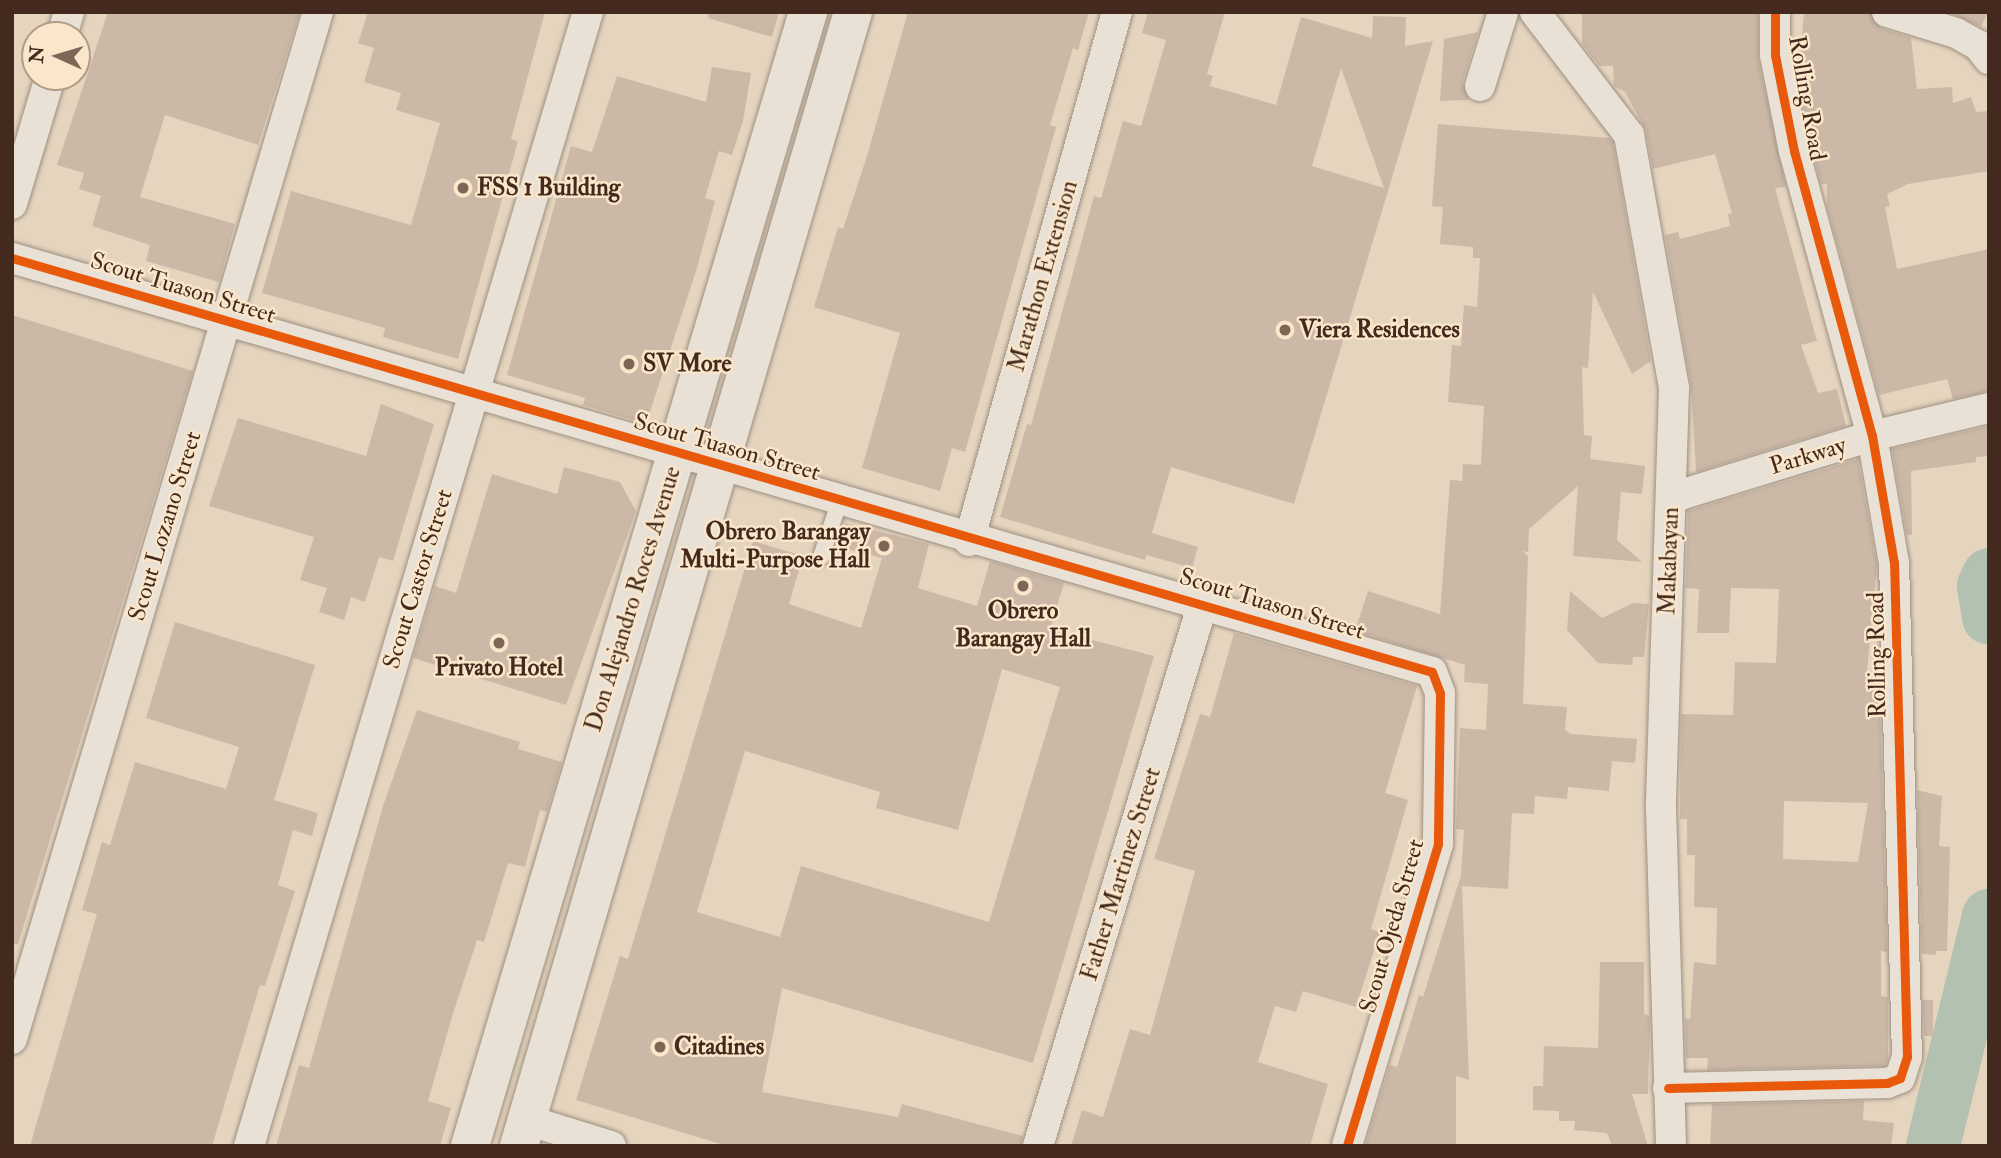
<!DOCTYPE html>
<html>
<head>
<meta charset="utf-8">
<style>
	body { margin:0 }
	#map { position:relative; width:2001px; height:1158px; overflow:hidden; background:#e6d5be; font-family:"IM FELL Double Pica",serif }
	div>[style] { position:absolute }
	[style*='--x'] { left:calc(var(--x)*1px); top:calc(var(--y)*1px); width:calc(var(--w)*1px); rotate:calc(var(--a)*1deg) }
	.river>* { height:54px; margin:-27px; padding:0 27px; transform-origin:27px; border-radius:27px; background:#b3c1b1 }
	.building>* { inset:0; background:#ccb8a7 }
	.roads { filter:drop-shadow(0 0 2px #9d9082) drop-shadow(0 0 2px #9d9082) }
	.lane>* { height:16px; margin:-8px; padding:0 8px; transform-origin:8px; border-radius:8px; background:#e9e1d6 }
	.street>* { height:30px; margin:-15px; padding:0 15px; transform-origin:15px; border-radius:15px; background:#e9e1d6 }
	.secondary>* { height:38px; margin:-19px; padding:0 19px; transform-origin:19px; border-radius:19px; background:#e9e1d6 }
	.cycleway>* { height:9px; margin:-4.5px; padding:0 4.5px; transform-origin:4.5px; border-radius:4.5px; background:#e8590c }
	.dots>* { width:19px; height:19px; translate:-50% -50%; box-sizing:border-box; border:4px solid #fae6ca; border-radius:50% }
	span { translate:-50% -50%; white-space:nowrap; text-align:center; line-height:1.15; -webkit-text-stroke:5px #fae6ca; paint-order:stroke }
	.street-label { font-size:24px; color:#442a1e }
	.poi-label { font-size:24px; color:#442a1e; font-weight:700 }
	.left { translate:0 -50%; text-align:left }
	.right { translate:-100% -50%; text-align:right }
	.frame { position:absolute; inset:0; border:14px solid #442a1e; pointer-events:none }
	.north { position:absolute; left:21px; top:21px; width:70px; height:70px; box-sizing:border-box; background:#fae6ca; border:2px solid #b19b85; border-radius:50%; rotate:274deg; font-size:19px; font-weight:700; line-height:28px; text-align:center; color:#442a1e }
	.north::after { content:''; display:block; margin:auto; width:24px; height:32px; background:#7d6656; clip-path:polygon(50% 0,100% 100%,50% 72%,0 100%) }
</style>
</head>
<body>
<div id="map">
	<div class="river">
		<div style="--x:1989;--y:575;--w:12;--a:114"></div>
		<div style="--x:1984;--y:586;--w:32;--a:81"></div>
		<div style="--x:1933;--y:1146;--w:237;--a:-76.3"></div>
	</div>
	<div class="building">
		<div style="clip-path:polygon(108px 12px,300px 12px,258px 145px,165px 115px,140px 197px,235px 224px,219px 282px,146px 261px,150px 245px,92px 226px,101px 196px,79px 189px,84px 173px,57px 165px)"></div>
		<div style="clip-path:polygon(368px 12px,545px 12px,511px 139px,518px 141px,458px 359px,383px 337px,385px 328px,262px 293px,291px 191px,411px 225px,440px 123px,396px 110px,401px 93px,364px 82px,374px 48px,358px 43px)"></div>
		<div style="clip-path:polygon(709px 12px,779px 12px,772px 37px,708px 18px)"></div>
		<div style="clip-path:polygon(908px 12px,1089px 12px,1078px 50px,1073px 48px,1050px 125px,1056px 127px,965px 452px,952px 448px,940px 491px,862px 468px,900px 333px,814px 307px,838px 227px,843px 229px,867px 156px)"></div>
		<div style="clip-path:polygon(evenodd,1148px 12px,1225px 12px,1207px 74px,1213px 76px,1210px 86px,1276px 105px,1301px 17px,1372px 38px,1373px 16px,1406px 17px,1405px 46px,1433px 41px,1294px 504px,1171px 467px,1152px 533px,1198px 547px,1192px 568px,1146px 555px,1145px 560px,1000px 517px,1027px 424px,1031px 425px,1094px 196px,1101px 198px,1123px 121px,1141px 126px,1166px 40px,1142px 33px,1148px 12px,1341px 68px,1384px 188px,1312px 166px,1341px 68px)"></div>
		<div style="clip-path:polygon(1582px 12px,1758px 12px,1758px 58px,1786px 187px,1775px 188px,1817px 341px,1801px 345px,1818px 393px,1837px 389px,1846px 426px,1696px 472px,1691px 385px,1665px 235px,1678px 232px,1680px 239px,1730px 226px,1728px 214px,1732px 213px,1715px 154px,1653px 169px,1656px 187px,1646px 131px,1625px 92px,1614px 86px,1613px 66px,1599px 66px,1582px 44px)"></div>
		<div style="clip-path:polygon(1804px 12px,1870px 12px,1881px 28px,1911px 38px,1917px 89px,1952px 87px,1953px 103px,1971px 97px,1976px 112px,1989px 111px,1989px 171px,1908px 184px,1887px 194px,1890px 206px,1885px 207px,1897px 269px,1989px 249px,1989px 391px,1953px 399px,1947px 379px,1879px 395px,1827px 206px,1827px 184px,1821px 184px,1811px 147px,1798px 82px)"></div>
		<div style="clip-path:polygon(1948px 12px,1988px 12px,1981px 27px)"></div>
		<div style="clip-path:polygon(1478px 32px,1463px 81px,1469px 100px,1440px 101px,1444px 39px)"></div>
		<div style="clip-path:polygon(712px 67px,751px 73px,743px 121px,732px 155px,719px 151px,705px 198px,715px 201px,697px 268px,646px 424px,583px 405px,585px 398px,507px 375px,571px 146px,592px 152px,617px 76px,706px 102px)"></div>
		<div style="clip-path:polygon(1438px 124px,1610px 138px,1613px 142px,1651px 361px,1632px 374px,1593px 292px,1588px 368px,1582px 367px,1584px 435px,1592px 436px,1590px 459px,1645px 466px,1642px 494px,1621px 492px,1617px 540px,1642px 562px,1573px 556px,1578px 486px,1529px 529px,1528px 552px,1523px 551px,1528px 556px,1523px 704px,1567px 707px,1565px 730px,1571px 734px,1637px 739px,1635px 763px,1612px 761px,1609px 791px,1568px 787px,1567px 799px,1535px 796px,1534px 814px,1512px 813px,1508px 889px,1462px 886px,1469px 1080px,1456px 1076px,1456px 1146px,1365px 1146px,1390px 1065px,1397px 1067px,1419px 995px,1423px 997px,1461px 875px,1464px 830px,1456px 829px,1460px 728px,1486px 730px,1488px 684px,1464px 682px,1465px 665px,1355px 631px,1368px 591px,1440px 614px,1450px 480px,1462px 481px,1463px 464px,1481px 465px,1484px 406px,1448px 402px,1452px 345px,1461px 346px,1464px 305px,1477px 307px,1480px 258px,1473px 258px,1473px 247px,1440px 244px,1443px 207px,1432px 206px)"></div>
		<div style="clip-path:polygon(12px 315px,193px 371px,18px 944px,12px 944px)"></div>
		<div style="clip-path:polygon(381px 404px,434px 424px,393px 561px,379px 557px,365px 602px,351px 597px,344px 620px,319px 612px,327px 588px,300px 580px,314px 537px,209px 506px,238px 418px,366px 456px)"></div>
		<div style="clip-path:polygon(1989px 426px,1989px 456px,1976px 457px,1976px 462px,1911px 471px,1912px 535px,1907px 535px,1892px 449px)"></div>
		<div style="clip-path:polygon(evenodd,1858px 459px,1877px 565px,1867px 671px,1879px 672px,1887px 952px,1881px 951px,1881px 996px,1888px 997px,1888px 1059px,1884px 1066px,1707px 1070px,1708px 1058px,1686px 1058px,1685px 1019px,1690px 1019px,1694px 962px,1716px 965px,1717px 908px,1694px 907px,1695px 855px,1687px 855px,1687px 819px,1680px 819px,1681px 714px,1733px 715px,1735px 662px,1776px 663px,1779px 589px,1731px 588px,1729px 633px,1697px 633px,1699px 589px,1686px 588px,1688px 511px,1858px 459px,1784px 801px,1868px 803px,1858px 862px,1783px 859px,1784px 801px)"></div>
		<div style="clip-path:polygon(564px 467px,620px 482px,636px 511px,566px 705px,413px 658px,435px 586px,456px 593px,492px 474px,557px 494px)"></div>
		<div style="clip-path:polygon(evenodd,845px 523px,929px 544px,918px 588px,977px 606px,990px 561px,1064px 583px,1050px 629px,1154px 656px,1033px 1063px,782px 988px,762px 1092px,898px 1117px,902px 1104px,1023px 1136px,1021px 1146px,727px 1146px,576px 1100px,620px 956px,628px 959px,753px 541px,803px 556px,789px 604px,861px 628px,882px 558px,839px 547px,845px 523px,1002px 669px,1060px 687px,989px 922px,801px 866px,780px 937px,697px 912px,745px 751px,880px 792px,876px 808px,958px 830px,1002px 669px)"></div>
		<div style="clip-path:polygon(1570px 591px,1602px 618px,1633px 603px,1649px 604px,1644px 657px,1633px 657px,1632px 665px,1598px 663px,1567px 630px)"></div>
		<div style="clip-path:polygon(175px 622px,315px 665px,274px 800px,318px 813px,312px 836px,293px 830px,278px 885px,295px 891px,265px 986px,260px 985px,212px 1146px,30px 1146px,97px 914px,82px 910px,102px 842px,110px 845px,135px 762px,226px 789px,239px 747px,146px 718px)"></div>
		<div style="clip-path:polygon(1234px 633px,1417px 686px,1385px 793px,1408px 800px,1371px 929px,1380px 932px,1356px 1007px,1303px 991px,1296px 1012px,1275px 1006px,1258px 1062px,1328px 1084px,1310px 1146px,1071px 1146px,1082px 1110px,1103px 1117px,1130px 1029px,1150px 1035px,1195px 871px,1154px 859px,1200px 714px,1210px 717px)"></div>
		<div style="clip-path:polygon(417px 710px,520px 742px,518px 749px,562px 762px,547px 812px,540px 810px,525px 867px,508px 863px,484px 942px,477px 940px,451px 1020px,428px 1101px,451px 1108px,440px 1146px,276px 1146px,299px 1065px,309px 1068px,383px 806px)"></div>
		<div style="clip-path:polygon(1917px 790px,1942px 796px,1939px 846px,1950px 847px,1947px 951px,1936px 951px,1936px 955px,1922px 954px)"></div>
		<div style="clip-path:polygon(1600px 962px,1644px 962px,1644px 1014px,1650px 1016px,1648px 1094px,1632px 1094px,1648px 1146px,1612px 1146px,1607px 1133px,1574px 1130px,1575px 1121px,1559px 1121px,1559px 1111px,1533px 1110px,1533px 1086px,1543px 1086px,1544px 1046px,1598px 1048px)"></div>
		<div style="clip-path:polygon(1923px 1000px,1933px 1000px,1933px 1036px,1924px 1036px)"></div>
		<div style="clip-path:polygon(1864px 1101px,1863px 1120px,1894px 1123px,1891px 1146px,1710px 1146px,1712px 1104px)"></div>
	</div>
	<div class="roads">
		<div class="lane">
			<div style="--x:821;--y:557;--w:60;--a:-71.6"></div>
		</div>
		<div class="street">
			<div style="--x:1535;--y:12;--w:155;--a:52.6"></div>
			<div style="--x:1629;--y:135;--w:257;--a:79.9"></div>
			<div style="--x:1674;--y:388;--w:420;--a:91.8"></div>
			<div style="--x:1661;--y:808;--w:338;--a:88.3"></div>
			<div style="--x:1887;--y:12;--w:72;--a:16.9"></div>
			<div style="--x:1956;--y:33;--w:25;--a:29"></div>
			<div style="--x:1978;--y:45;--w:18;--a:52"></div>
			<div style="--x:62;--y:35;--w:24;--a:-73"></div>
			<div style="--x:1480;--y:86;--w:77;--a:-72.7"></div>
			<div style="--x:12;--y:204;--w:133;--a:-73.3"></div>
			<div style="--x:12;--y:258;--w:1479;--a:16.25"></div>
			<div style="--x:1432;--y:672;--w:22;--a:69"></div>
			<div style="--x:1440;--y:693;--w:151;--a:90.8"></div>
			<div style="--x:1438;--y:844;--w:315;--a:106.8"></div>
			<div style="--x:1671;--y:502;--w:11;--a:-38"></div>
			<div style="--x:1680;--y:495;--w:201;--a:-17.1"></div>
			<div style="--x:1872;--y:436;--w:120;--a:-13.5"></div>
			<div style="--x:969;--y:541;--w:549;--a:-74.37"></div>
			<div style="--x:12;--y:1039;--w:1072;--a:-73.41"></div>
			<div style="--x:1668;--y:1088;--w:219;--a:-1.3"></div>
			<div style="--x:1887;--y:1083;--w:14;--a:-21"></div>
			<div style="--x:1900;--y:1078;--w:22;--a:-72"></div>
			<div style="--x:1907;--y:1057;--w:494;--a:-91.5"></div>
			<div style="--x:1894;--y:563;--w:129;--a:-99.8"></div>
			<div style="--x:1872;--y:436;--w:295;--a:-105.3"></div>
			<div style="--x:1794;--y:151;--w:98;--a:-101.2"></div>
			<div style="--x:1775;--y:55;--w:43;--a:-90"></div>
			<div style="--x:527;--y:1120;--w:88;--a:17.2"></div>
			<div style="--x:249;--y:1146;--w:1184;--a:-73.36"></div>
			<div style="--x:1038;--y:1146;--w:568;--a:-73.1"></div>
		</div>
		<div class="secondary">
			<div style="--x:470;--y:1146;--w:1183;--a:-73.4"></div>
			<div style="--x:519;--y:1146;--w:1182;--a:-73.59"></div>
		</div>
	</div>
	<div class="cycleway">
		<div style="--x:12;--y:258;--w:1479;--a:16.25"></div>
		<div style="--x:1432;--y:672;--w:22;--a:69"></div>
		<div style="--x:1440;--y:693;--w:151;--a:90.8"></div>
		<div style="--x:1438;--y:844;--w:315;--a:106.8"></div>
		<div style="--x:1668;--y:1088;--w:219;--a:-1.3"></div>
		<div style="--x:1887;--y:1083;--w:14;--a:-21"></div>
		<div style="--x:1900;--y:1078;--w:22;--a:-72"></div>
		<div style="--x:1907;--y:1057;--w:494;--a:-91.5"></div>
		<div style="--x:1894;--y:563;--w:129;--a:-99.8"></div>
		<div style="--x:1872;--y:436;--w:295;--a:-105.3"></div>
		<div style="--x:1794;--y:151;--w:98;--a:-101.2"></div>
		<div style="--x:1775;--y:55;--w:43;--a:-90"></div>
	</div>
	<div class="dots">
		<div style="left:463px;top:188px;background:#7d6656"></div>
		<div style="left:1285px;top:330px;background:#7d6656"></div>
		<div style="left:629px;top:364px;background:#7d6656"></div>
		<div style="left:884px;top:546px;background:#7d6656"></div>
		<div style="left:1023px;top:586px;background:#7d6656"></div>
		<div style="left:499px;top:643px;background:#7d6656"></div>
		<div style="left:660px;top:1047px;background:#7d6656"></div>
	</div>
	<div class="street-label">
		<span style="left:1807px;top:98px;rotate:80deg">Rolling Road</span>
		<span style="left:1043px;top:276px;rotate:-74deg">Marathon Extension</span>
		<span style="left:183px;top:288px;rotate:17deg">Scout Tuason Street</span>
		<span style="left:727px;top:447px;rotate:16deg">Scout Tuason Street</span>
		<span style="left:1808px;top:456px;rotate:-17deg">Parkway</span>
		<span style="left:165px;top:526px;rotate:-73deg">Scout Lozano Street</span>
		<span style="left:1669px;top:561px;rotate:-88deg">Makabayan</span>
		<span style="left:418px;top:579px;rotate:-73deg">Scout Castor Street</span>
		<span style="left:633px;top:599px;rotate:-73deg">Don Alejandro Roces Avenue</span>
		<span style="left:1272px;top:604px;rotate:17deg">Scout Tuason Street</span>
		<span style="left:1877px;top:655px;rotate:-91deg">Rolling Road</span>
		<span style="left:1121px;top:874px;rotate:-73deg">Father Martinez Street</span>
		<span style="left:1392px;top:926px;rotate:-74deg">Scout Ojeda Street</span>
	</div>
	<div class="poi-label">
		<span class="left" style="left:477px;top:188px">FSS 1 Building</span>
		<span class="left" style="left:1299px;top:330px">Viera Residences</span>
		<span class="left" style="left:643px;top:364px">SV More</span>
		<span class="right" style="left:870px;top:546px">Obrero Barangay<br>Multi-Purpose Hall</span>
		<span style="left:1023px;top:625px">Obrero<br>Barangay Hall</span>
		<span style="left:499px;top:668px">Privato Hotel</span>
		<span class="left" style="left:674px;top:1047px">Citadines</span>
	</div>
	<div class="frame"></div>
	<div class="north">N</div>
</div>
</body>
</html>
